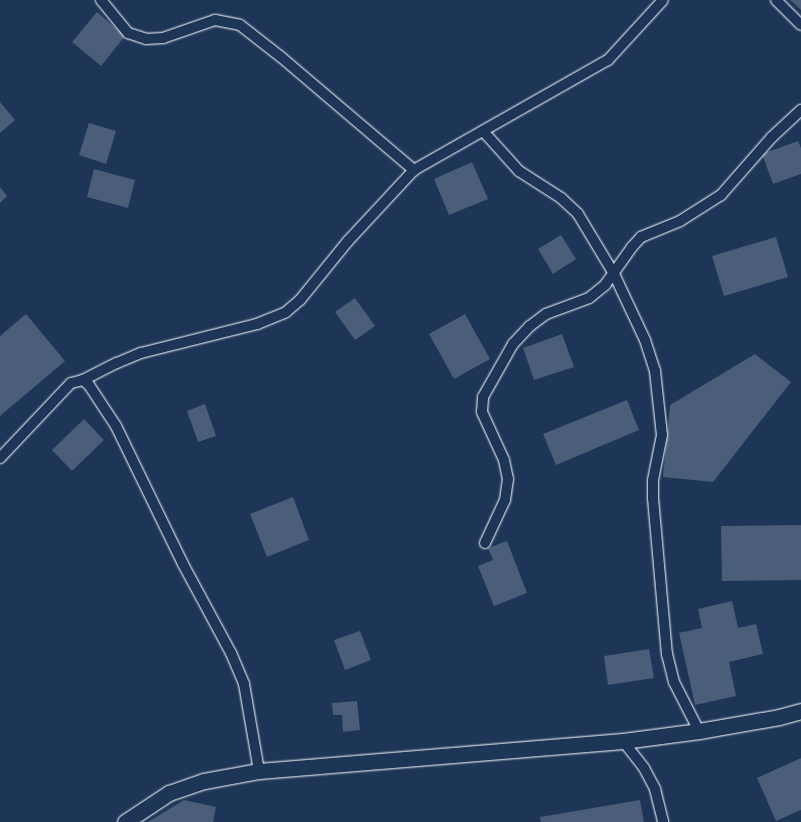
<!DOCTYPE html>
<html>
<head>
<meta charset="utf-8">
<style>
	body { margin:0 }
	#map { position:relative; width:801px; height:822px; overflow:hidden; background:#1d3557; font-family:"Gochi Hand",sans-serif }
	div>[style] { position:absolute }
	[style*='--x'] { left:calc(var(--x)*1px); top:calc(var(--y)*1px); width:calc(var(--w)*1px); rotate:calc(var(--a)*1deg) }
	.building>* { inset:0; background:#4a5d79 }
	.roads { filter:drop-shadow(0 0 1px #fff) drop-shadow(0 0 1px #fff) }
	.minor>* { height:10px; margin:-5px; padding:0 5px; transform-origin:5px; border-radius:5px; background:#1d3557 }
	.secondary>* { height:15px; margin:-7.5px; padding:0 7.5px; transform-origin:7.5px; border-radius:7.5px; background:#1d3557 }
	span { translate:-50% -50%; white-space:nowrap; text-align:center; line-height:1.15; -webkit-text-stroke:4.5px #1d3557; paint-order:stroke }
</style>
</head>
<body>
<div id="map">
	<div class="building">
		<div style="clip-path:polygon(790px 0,801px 0,801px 10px)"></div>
		<div style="clip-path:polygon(97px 12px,125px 36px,101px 66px,72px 42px)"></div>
		<div style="clip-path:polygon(0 102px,15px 120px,0 133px)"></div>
		<div style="clip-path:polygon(89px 123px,116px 131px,106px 164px,79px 155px)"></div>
		<div style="clip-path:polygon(798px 141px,801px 148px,801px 174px,773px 184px,762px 154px)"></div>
		<div style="clip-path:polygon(472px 162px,488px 199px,449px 215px,434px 179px)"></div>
		<div style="clip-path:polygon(94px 169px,135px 180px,128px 208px,87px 197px)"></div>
		<div style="clip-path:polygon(0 187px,7px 196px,0 203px)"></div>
		<div style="clip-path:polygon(561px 235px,576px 259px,553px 274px,538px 249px)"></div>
		<div style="clip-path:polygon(776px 237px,788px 277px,724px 296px,712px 256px)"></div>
		<div style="clip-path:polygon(355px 298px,375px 326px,355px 340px,335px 312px)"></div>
		<div style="clip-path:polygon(26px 314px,65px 361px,0 416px,0 336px)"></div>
		<div style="clip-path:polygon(465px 314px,490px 359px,454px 379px,429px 334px)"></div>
		<div style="clip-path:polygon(562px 334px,574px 367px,534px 380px,523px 348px)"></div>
		<div style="clip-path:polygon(755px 354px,791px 382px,713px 482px,663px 477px,670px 405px)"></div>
		<div style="clip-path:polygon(627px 400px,639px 430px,556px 465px,543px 434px)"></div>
		<div style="clip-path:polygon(205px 404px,216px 436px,198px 442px,187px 411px)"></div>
		<div style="clip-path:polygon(84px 419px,104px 440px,72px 471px,52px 450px)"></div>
		<div style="clip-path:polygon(293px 497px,309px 540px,267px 557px,250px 514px)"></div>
		<div style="clip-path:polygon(801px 525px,801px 580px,722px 581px,721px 526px)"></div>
		<div style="clip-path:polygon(507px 541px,527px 593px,494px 606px,478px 566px,493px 560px,488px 548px)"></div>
		<div style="clip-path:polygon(732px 601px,738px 628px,756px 624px,763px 654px,729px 662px,736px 696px,695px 705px,679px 633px,702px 628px,698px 609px)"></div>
		<div style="clip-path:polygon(360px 631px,371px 660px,345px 670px,334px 640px)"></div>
		<div style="clip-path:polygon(649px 649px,654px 678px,608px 685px,604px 656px)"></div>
		<div style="clip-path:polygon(357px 701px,360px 730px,343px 732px,342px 715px,333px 715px,332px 703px)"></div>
		<div style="clip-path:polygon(801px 758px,801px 810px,776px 821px,757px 778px)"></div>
		<div style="clip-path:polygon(184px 800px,216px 807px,213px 822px,148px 822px)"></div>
		<div style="clip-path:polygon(640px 800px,644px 822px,541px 822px,540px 817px)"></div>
	</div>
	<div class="roads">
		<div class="minor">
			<div style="--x:101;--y:0;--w:43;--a:50.7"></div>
			<div style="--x:128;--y:33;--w:19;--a:18"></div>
			<div style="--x:146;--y:39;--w:17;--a:-3"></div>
			<div style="--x:163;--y:38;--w:55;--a:-19.1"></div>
			<div style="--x:215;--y:20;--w:25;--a:11"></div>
			<div style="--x:240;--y:25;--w:52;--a:38"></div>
			<div style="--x:281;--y:57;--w:175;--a:40.4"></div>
			<div style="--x:776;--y:0;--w:35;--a:45"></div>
			<div style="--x:483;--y:131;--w:54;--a:48"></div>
			<div style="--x:519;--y:171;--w:50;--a:32.7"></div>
			<div style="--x:561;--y:198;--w:23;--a:43"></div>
			<div style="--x:578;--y:214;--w:70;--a:59"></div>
			<div style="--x:614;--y:274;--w:73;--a:64.8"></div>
			<div style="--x:645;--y:340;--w:33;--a:72"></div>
			<div style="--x:655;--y:371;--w:64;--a:83.8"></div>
			<div style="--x:662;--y:435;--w:46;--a:101.3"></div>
			<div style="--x:653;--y:480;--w:18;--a:90"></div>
			<div style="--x:653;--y:498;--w:157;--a:84.9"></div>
			<div style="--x:667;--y:654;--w:29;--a:76"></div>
			<div style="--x:674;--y:682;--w:55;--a:63"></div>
			<div style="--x:83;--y:380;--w:8;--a:40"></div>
			<div style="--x:89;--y:385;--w:49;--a:56.6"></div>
			<div style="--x:116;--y:426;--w:153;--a:64.1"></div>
			<div style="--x:183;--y:564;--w:101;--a:61.7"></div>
			<div style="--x:231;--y:653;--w:34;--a:67"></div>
			<div style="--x:244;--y:684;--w:88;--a:80.2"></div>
			<div style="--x:0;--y:458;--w:103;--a:-46.6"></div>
			<div style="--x:71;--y:383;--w:12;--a:-14"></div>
			<div style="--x:83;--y:380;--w:38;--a:-27"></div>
			<div style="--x:117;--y:363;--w:26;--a:-23"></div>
			<div style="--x:141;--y:353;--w:120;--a:-14"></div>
			<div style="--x:257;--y:324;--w:31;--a:-22"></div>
			<div style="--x:286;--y:312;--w:18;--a:-41"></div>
			<div style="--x:300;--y:300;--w:76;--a:-50.9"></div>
			<div style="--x:348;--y:241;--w:97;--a:-47.1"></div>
			<div style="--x:414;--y:170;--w:223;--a:-29.6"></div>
			<div style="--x:608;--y:60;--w:81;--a:-47.5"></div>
			<div style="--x:485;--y:543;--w:47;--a:-65.1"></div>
			<div style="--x:505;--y:500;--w:21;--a:-82"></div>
			<div style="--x:508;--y:479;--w:19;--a:-102"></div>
			<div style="--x:504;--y:460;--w:53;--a:-114.6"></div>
			<div style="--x:482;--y:412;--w:15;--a:-86"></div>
			<div style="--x:483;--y:397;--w:61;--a:-60.5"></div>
			<div style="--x:513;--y:344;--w:25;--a:-47"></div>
			<div style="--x:530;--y:326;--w:20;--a:-37"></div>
			<div style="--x:546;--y:314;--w:46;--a:-20.4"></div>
			<div style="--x:589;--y:298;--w:21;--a:-39"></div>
			<div style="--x:605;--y:285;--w:47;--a:-54.6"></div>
			<div style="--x:632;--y:247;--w:13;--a:-48"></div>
			<div style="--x:641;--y:237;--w:42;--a:-22.3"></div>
			<div style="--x:680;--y:221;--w:49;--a:-32.4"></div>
			<div style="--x:721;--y:195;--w:77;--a:-48.7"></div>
			<div style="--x:772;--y:137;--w:40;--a:-43"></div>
			<div style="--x:623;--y:741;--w:34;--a:52"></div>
			<div style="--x:644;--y:768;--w:24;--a:62"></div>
			<div style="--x:655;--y:789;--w:34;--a:76"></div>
		</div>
		<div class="secondary">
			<div style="--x:125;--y:822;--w:53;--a:-33.4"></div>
			<div style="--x:169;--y:793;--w:37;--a:-19"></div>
			<div style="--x:204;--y:781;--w:56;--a:-10.3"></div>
			<div style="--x:259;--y:771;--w:365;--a:-4.7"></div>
			<div style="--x:623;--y:741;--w:77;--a:-7.5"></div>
			<div style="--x:699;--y:731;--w:81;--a:-9.9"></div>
			<div style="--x:779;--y:717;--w:23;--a:-15"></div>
		</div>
	</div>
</div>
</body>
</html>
